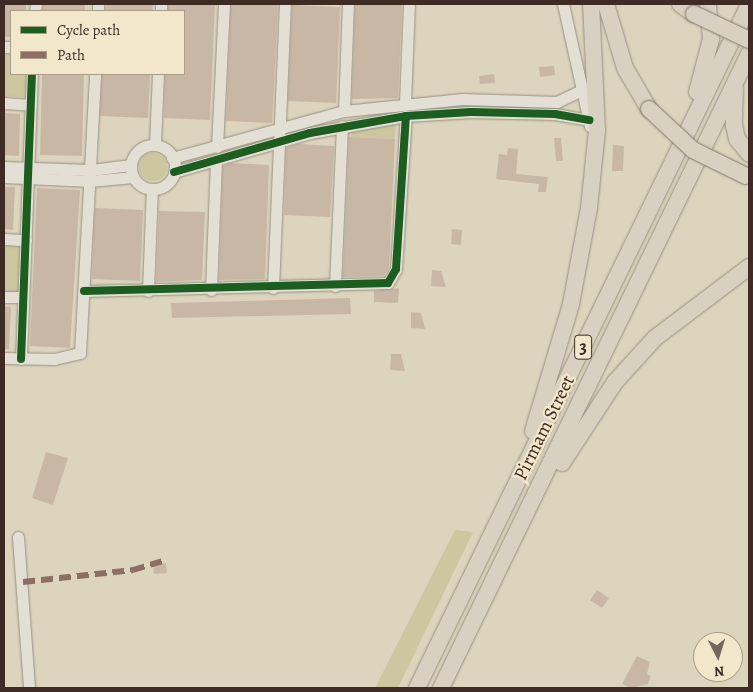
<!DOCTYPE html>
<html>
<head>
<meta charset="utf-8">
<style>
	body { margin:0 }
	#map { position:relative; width:753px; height:692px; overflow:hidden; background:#ddd4bd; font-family:Alegreya,serif }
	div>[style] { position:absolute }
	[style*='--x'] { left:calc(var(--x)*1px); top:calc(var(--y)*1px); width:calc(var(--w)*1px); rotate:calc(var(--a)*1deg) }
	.green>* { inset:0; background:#ccc79f }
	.round { border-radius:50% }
	.building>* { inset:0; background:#c9b7a6 }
	.roads { filter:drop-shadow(0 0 1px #979082) drop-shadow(0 0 1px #979082) }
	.minor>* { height:11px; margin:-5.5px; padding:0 5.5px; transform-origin:5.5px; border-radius:5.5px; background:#e4dfd4 }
	.minor>.ring { margin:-5.5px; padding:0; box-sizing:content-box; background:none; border:11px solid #e4dfd4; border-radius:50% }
	.highway>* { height:16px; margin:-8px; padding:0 8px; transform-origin:8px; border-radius:8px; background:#d8d0c0 }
	.bridges { filter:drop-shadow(0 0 1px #81796d) drop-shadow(0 0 1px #81796d) }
	.highway-bridge>* { height:16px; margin:-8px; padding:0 8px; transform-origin:8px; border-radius:8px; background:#d8d0c0 }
	.quiet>* { height:6px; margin-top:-3px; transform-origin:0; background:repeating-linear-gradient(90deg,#8d6e63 0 12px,transparent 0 18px) }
	.cycleway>* { height:8px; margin:-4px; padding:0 4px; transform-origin:4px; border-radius:4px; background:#1b5e20 }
	span { translate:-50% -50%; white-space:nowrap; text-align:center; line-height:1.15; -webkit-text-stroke:4.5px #f2e7cb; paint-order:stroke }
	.shield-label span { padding:1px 4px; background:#f2e7cb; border:1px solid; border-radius:4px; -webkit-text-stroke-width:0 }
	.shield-label { font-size:18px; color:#3e2c24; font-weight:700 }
	.street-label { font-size:19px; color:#3e2c24 }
	.frame { position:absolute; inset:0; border:5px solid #3e2c24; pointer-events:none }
	.legend { position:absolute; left:10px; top:10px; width:175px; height:65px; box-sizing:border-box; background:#f2e7cb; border:1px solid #aa9c88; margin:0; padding:6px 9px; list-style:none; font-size:15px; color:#3e2c24 }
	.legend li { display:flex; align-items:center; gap:10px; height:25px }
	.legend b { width:25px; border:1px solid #aa9c88 }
	.north { position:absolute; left:693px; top:632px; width:50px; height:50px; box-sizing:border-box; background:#f2e7cb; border:1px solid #aa9c88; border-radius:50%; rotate:175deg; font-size:14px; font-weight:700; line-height:20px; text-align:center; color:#3e2c24 }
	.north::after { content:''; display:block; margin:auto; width:18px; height:22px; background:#76675a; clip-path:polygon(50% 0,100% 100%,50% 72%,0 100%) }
</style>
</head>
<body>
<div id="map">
	<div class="green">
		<div style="clip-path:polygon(4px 54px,11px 54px,11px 74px,27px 74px,26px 97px,4px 96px)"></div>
		<div style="clip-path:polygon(396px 123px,395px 139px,351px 137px,351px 131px)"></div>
		<div class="round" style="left:139px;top:153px;width:28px;height:28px"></div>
		<div style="clip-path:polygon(4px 245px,20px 246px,18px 293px,4px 292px)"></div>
		<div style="clip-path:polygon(455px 530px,473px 532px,398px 688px,375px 688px)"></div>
	</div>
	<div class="building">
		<div style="clip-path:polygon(4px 4px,26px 4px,26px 11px,11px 11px,11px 37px,4px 37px)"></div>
		<div style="clip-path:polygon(43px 4px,85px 4px,85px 11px,43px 11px)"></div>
		<div style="clip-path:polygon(106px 4px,153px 4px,152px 11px,105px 11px)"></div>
		<div style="clip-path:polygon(168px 4px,215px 4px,210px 120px,164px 118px,165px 74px,184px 74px,184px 11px,168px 11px)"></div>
		<div style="clip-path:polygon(231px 4px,278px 4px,272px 123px,226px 121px)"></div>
		<div style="clip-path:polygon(355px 4px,402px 4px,398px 98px,352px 99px)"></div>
		<div style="clip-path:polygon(292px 5px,340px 7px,336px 103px,288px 101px)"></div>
		<div style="clip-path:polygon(554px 66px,555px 75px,540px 77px,539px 67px)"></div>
		<div style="clip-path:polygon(42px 74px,84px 74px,82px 156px,40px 155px)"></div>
		<div style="clip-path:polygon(102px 74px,150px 74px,148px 118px,100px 116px)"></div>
		<div style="clip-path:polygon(494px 74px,495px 83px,480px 84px,479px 76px)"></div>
		<div style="clip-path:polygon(4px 113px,20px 114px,19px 156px,4px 155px)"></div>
		<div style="clip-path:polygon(349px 137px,395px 139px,389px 267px,384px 276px,343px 277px)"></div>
		<div style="clip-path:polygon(554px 138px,561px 138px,563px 161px,556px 161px)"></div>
		<div style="clip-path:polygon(298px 144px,334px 146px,330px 217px,284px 215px,286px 148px)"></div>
		<div style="clip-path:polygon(613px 145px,624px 146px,623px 171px,612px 171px)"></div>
		<div style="clip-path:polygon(508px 148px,518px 149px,516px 174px,548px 177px,546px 192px,538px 192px,539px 184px,496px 179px,499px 154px,507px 155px)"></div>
		<div style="clip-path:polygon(231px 163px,269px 165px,265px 279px,219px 280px,223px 166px)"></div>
		<div style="clip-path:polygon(4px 187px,15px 187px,13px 230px,4px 229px)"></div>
		<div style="clip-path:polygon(37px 188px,80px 190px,70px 348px,30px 346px)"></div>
		<div style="clip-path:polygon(95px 208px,143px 210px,140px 281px,92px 279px)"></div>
		<div style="clip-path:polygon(159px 211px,205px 212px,202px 280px,156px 282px)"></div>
		<div style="clip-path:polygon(452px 229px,462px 230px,461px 245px,451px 244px)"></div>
		<div style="clip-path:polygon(432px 270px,441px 271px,446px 287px,431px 286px)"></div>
		<div style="clip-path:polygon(399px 288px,398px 303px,374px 302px,374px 291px)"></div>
		<div style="clip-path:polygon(350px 298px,351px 314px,172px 318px,171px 303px)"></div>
		<div style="clip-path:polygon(4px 306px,11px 307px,9px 349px,4px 349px)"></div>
		<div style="clip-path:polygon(411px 312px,421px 313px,425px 329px,411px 328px)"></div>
		<div style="clip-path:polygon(391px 354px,401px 354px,405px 371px,390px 370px)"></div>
		<div style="clip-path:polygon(46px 452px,68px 458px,53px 505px,32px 498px)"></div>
		<div style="clip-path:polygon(166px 563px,167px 573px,154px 574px,153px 564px)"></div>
		<div style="clip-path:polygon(597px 590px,609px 598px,602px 608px,590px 600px)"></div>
		<div style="clip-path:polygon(637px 656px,650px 662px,647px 674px,651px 676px,648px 684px,631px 688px,622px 684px)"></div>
	</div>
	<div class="roads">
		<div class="minor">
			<div style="--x:563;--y:4;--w:125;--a:77.5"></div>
			<div style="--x:35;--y:11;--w:7;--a:-82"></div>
			<div style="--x:98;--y:11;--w:7;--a:-90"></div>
			<div style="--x:161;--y:11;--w:7;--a:-90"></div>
			<div style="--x:4;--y:47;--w:7;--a:0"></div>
			<div style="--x:4;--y:103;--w:27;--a:4"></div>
			<div style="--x:405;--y:103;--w:99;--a:-87.7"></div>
			<div style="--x:344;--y:111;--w:107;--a:-87.9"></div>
			<div style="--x:155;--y:145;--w:71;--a:-87.6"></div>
			<div class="ring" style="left:131px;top:145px;width:33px;height:33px"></div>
			<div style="--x:217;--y:147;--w:143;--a:-87.2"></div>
			<div style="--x:172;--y:158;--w:178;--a:-15.3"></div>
			<div style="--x:344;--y:111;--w:119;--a:-5.8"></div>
			<div style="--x:462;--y:99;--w:95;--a:1.8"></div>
			<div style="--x:557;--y:102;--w:30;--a:-26"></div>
			<div style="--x:4;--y:167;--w:87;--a:2"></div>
			<div style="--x:91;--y:170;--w:40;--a:-7.1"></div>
			<div style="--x:174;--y:172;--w:141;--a:-16"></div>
			<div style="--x:310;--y:133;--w:97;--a:-10"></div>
			<div style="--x:406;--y:116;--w:65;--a:-3.5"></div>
			<div style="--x:471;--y:112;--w:84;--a:1.4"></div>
			<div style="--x:555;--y:114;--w:35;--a:10"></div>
			<div style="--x:4;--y:177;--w:86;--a:2.7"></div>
			<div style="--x:90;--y:181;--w:43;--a:-5.3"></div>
			<div style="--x:4;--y:239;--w:22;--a:3"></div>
			<div style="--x:335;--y:286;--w:160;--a:-87.5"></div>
			<div style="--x:273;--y:288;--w:284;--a:-87.6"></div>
			<div style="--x:211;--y:290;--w:129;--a:-87.8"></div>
			<div style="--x:84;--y:291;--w:304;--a:-1.5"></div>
			<div style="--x:388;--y:283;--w:16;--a:-60"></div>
			<div style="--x:396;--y:269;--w:153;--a:-86.3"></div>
			<div style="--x:148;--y:291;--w:102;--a:-87.8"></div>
			<div style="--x:4;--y:297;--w:19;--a:0"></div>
			<div style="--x:4;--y:358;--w:50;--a:1.1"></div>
			<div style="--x:54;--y:359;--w:27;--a:-13"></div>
			<div style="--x:80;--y:353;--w:279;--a:-86.9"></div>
			<div style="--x:21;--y:359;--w:285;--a:-87.8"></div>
			<div style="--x:18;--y:537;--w:151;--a:85.8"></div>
		</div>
		<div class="highway">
			<div style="--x:606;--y:4;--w:67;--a:73.5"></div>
			<div style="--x:625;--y:68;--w:48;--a:59.7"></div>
			<div style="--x:680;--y:4;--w:17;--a:36"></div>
			<div style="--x:735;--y:89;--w:36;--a:92"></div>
			<div style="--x:734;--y:125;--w:14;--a:78"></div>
			<div style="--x:737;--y:139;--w:19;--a:51"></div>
			<div style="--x:697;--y:92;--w:55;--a:-75.2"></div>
			<div style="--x:711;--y:39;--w:35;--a:-95"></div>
			<div style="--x:533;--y:431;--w:133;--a:-73.3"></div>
			<div style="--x:571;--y:304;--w:98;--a:-79.4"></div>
			<div style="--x:589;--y:208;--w:78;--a:-84.1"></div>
			<div style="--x:597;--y:130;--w:126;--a:-92.7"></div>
			<div style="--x:562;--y:463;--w:97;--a:-56.8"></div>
			<div style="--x:615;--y:382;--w:59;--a:-47.7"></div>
			<div style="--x:655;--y:338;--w:118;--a:-37.1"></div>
			<div style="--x:417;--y:688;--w:759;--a:-64.08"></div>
			<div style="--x:441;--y:688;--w:705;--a:-64.09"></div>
		</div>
	</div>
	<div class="bridges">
		<div class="highway-bridge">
			<div style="--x:694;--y:14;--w:61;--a:25.3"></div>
			<div style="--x:649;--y:109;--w:60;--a:43"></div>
			<div style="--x:693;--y:150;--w:59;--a:26.1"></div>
		</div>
	</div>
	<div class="quiet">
		<div style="--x:23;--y:582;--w:111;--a:-6.2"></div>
		<div style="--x:133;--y:570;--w:34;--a:-17"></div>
	</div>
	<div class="cycleway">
		<div style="--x:174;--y:172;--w:141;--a:-16"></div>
		<div style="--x:310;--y:133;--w:97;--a:-10"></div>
		<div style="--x:406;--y:116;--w:65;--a:-3.5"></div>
		<div style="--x:471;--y:112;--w:84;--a:1.4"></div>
		<div style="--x:555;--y:114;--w:35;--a:10"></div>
		<div style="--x:84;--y:291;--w:304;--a:-1.5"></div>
		<div style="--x:388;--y:283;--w:16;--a:-60"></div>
		<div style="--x:396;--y:269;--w:153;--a:-86.3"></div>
		<div style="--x:21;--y:359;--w:285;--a:-87.8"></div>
	</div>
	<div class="shield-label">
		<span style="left:583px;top:347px">3</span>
	</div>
	<div class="street-label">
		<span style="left:545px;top:428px;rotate:-64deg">Pirmam Street</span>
	</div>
	<div class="frame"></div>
	<ul class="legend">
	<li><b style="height:6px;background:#1b5e20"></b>Cycle path</li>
	<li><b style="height:6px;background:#8d6e63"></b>Path</li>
	</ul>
	<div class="north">N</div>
</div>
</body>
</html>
